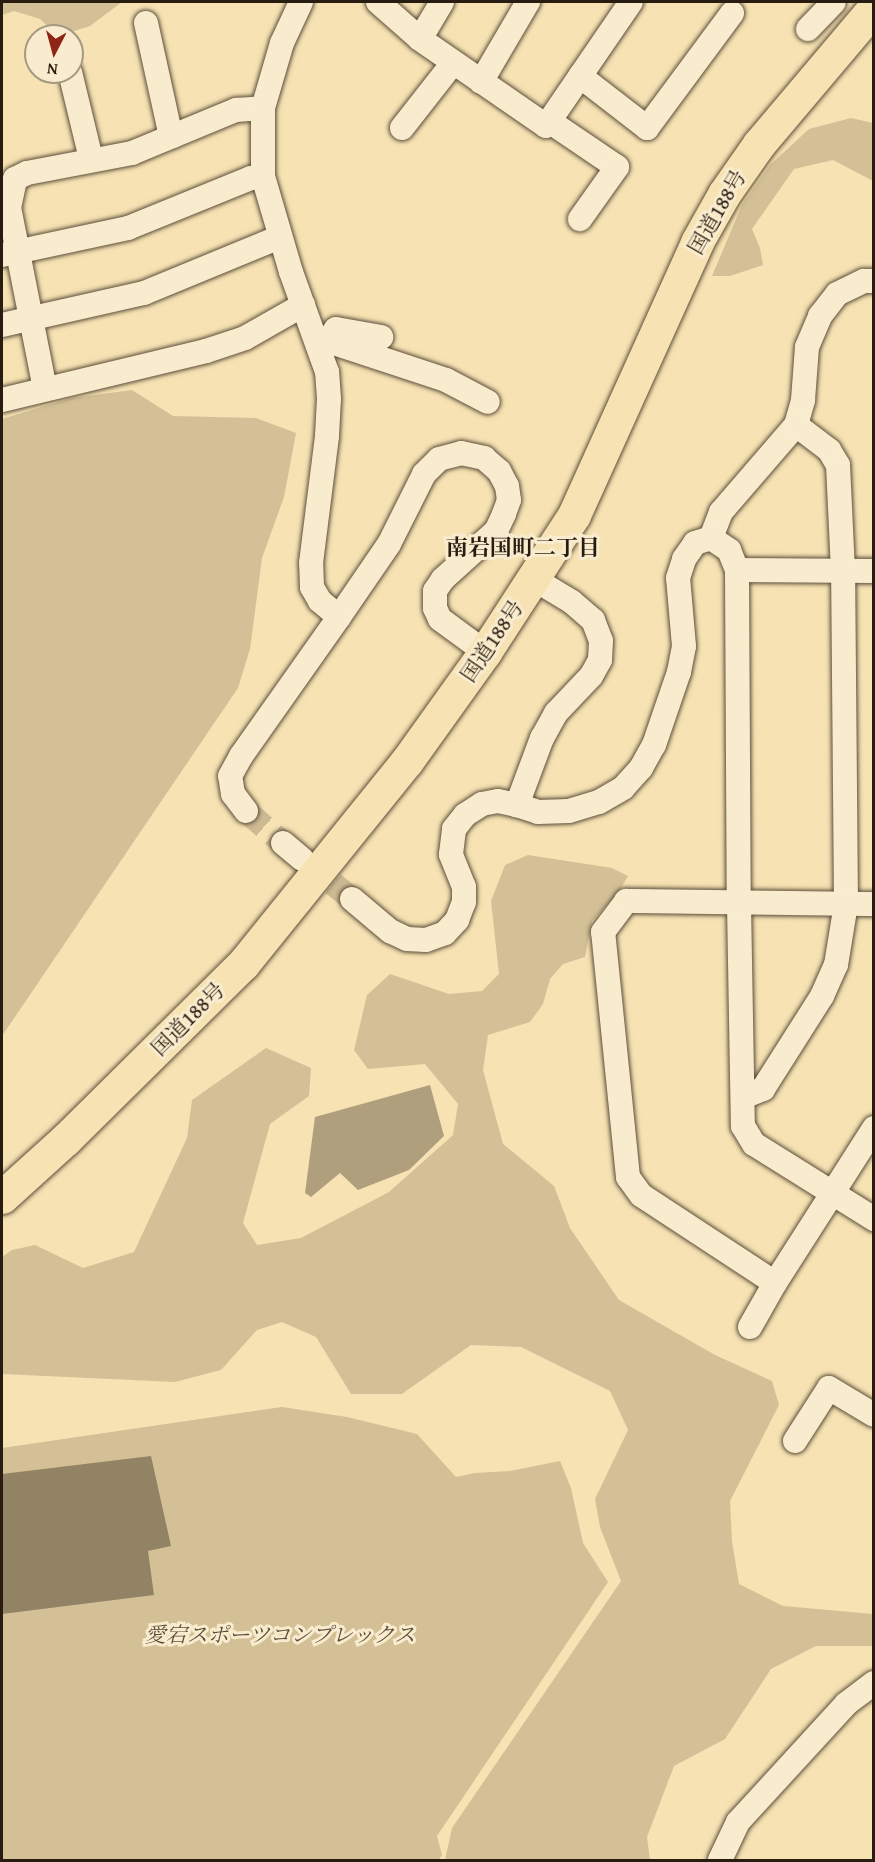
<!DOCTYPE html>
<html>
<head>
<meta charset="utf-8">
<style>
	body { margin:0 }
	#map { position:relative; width:875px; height:1862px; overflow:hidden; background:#f6e2b3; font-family:"Gentium Book Plus","Noto Serif JP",serif }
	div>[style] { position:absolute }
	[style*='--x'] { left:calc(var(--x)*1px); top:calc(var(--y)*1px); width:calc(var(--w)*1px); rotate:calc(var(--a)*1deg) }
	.green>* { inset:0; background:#d3c097 }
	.water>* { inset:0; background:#b09f7c }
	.building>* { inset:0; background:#938365 }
	.minor-tunnel>* { height:24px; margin-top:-12px; transform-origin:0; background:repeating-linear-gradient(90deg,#cdba93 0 24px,transparent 0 36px) }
	.roads { filter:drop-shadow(0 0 2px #5c4e3a) drop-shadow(0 0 2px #5c4e3a) }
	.minor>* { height:24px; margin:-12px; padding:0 12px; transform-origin:12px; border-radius:12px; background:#f9ecce }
	.trunk>* { height:33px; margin:-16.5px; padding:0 16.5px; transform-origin:16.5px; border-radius:16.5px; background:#f6e2b3 }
	span { translate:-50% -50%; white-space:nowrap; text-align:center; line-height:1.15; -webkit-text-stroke:6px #f9ecce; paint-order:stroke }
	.street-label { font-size:21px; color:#281c11 }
	.park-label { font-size:21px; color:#5b4d39; font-style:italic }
	.neighbourhood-label { font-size:22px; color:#281c11; font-weight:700 }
	.frame { position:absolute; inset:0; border:3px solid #281c11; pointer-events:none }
	.north { position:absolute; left:24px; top:24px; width:60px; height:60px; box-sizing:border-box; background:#f9ecce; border:2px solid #a59982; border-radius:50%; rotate:186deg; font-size:16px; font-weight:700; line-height:24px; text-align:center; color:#281c11 }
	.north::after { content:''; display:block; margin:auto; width:21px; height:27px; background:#8f2418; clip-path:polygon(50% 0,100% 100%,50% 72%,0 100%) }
</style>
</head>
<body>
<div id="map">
	<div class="green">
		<div style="clip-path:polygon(2px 2px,122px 2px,90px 26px,58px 36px,40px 19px,14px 11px,2px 15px)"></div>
		<div style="clip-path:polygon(851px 118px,873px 123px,873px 181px,833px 160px,794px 169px,752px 229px,760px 248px,763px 265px,730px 276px,712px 276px,742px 205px,771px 164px,809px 129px)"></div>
		<div style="clip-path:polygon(132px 390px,173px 416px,256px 418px,296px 433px,284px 497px,262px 558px,250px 649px,238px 688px,2px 1036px,2px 419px,72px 398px)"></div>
		<div style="clip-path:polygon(528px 855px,612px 868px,628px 876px,620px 890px,592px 921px,585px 957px,563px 964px,550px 979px,543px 1004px,530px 1022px,488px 1035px,483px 1070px,503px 1144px,554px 1186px,570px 1228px,619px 1300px,715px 1355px,772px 1381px,779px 1405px,730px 1501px,732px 1541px,739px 1584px,783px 1606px,873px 1614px,873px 1646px,816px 1646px,771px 1669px,725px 1739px,674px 1766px,647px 1837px,650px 1860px,445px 1860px,452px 1828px,621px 1581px,600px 1527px,595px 1499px,628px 1430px,610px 1391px,521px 1347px,471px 1345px,402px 1394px,351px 1394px,316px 1337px,282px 1322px,257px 1330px,221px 1370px,175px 1382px,2px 1374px,2px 1257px,12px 1250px,35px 1245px,83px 1268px,134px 1252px,187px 1138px,192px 1100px,266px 1048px,311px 1068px,309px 1096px,270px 1124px,243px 1223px,257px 1245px,301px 1238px,389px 1192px,453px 1135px,458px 1104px,425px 1064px,368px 1069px,354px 1050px,367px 995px,390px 974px,449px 994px,482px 991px,499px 974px,491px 901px,505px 865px)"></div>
		<div style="clip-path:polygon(282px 1407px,347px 1417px,417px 1434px,456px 1477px,475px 1473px,510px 1471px,560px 1461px,571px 1488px,583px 1543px,608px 1582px,437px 1836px,442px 1855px,439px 1860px,2px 1860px,2px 1448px)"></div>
	</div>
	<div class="water">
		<div style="clip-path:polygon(430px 1085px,444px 1136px,409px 1170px,358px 1190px,340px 1173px,311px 1197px,305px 1193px,315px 1117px)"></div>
	</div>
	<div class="building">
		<div style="clip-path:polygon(151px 1456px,171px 1546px,148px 1551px,154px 1595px,2px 1614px,2px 1474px)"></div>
	</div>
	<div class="minor-tunnel">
		<div style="--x:246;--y:811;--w:49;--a:40.9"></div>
		<div style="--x:305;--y:861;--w:60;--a:39"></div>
	</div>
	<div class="roads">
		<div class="minor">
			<div style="--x:378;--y:2;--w:56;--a:41.4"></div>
			<div style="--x:420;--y:39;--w:153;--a:34.6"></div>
			<div style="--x:546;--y:126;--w:150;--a:-55.6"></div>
			<div style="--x:146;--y:23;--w:107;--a:77.6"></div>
			<div style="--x:169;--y:128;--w:9;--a:63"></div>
			<div style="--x:808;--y:29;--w:37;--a:-46"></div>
			<div style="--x:420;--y:39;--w:43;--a:-59.3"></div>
			<div style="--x:70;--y:72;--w:89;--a:76.4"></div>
			<div style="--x:580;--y:76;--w:85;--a:37.8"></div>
			<div style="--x:647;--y:128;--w:143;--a:-53.5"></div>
			<div style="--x:481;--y:82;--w:93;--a:-59.6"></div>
			<div style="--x:549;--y:121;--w:82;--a:34.1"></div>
			<div style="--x:617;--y:167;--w:64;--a:125.4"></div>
			<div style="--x:402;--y:128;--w:83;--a:-51.9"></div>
			<div style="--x:2;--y:255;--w:129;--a:-12.1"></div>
			<div style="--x:128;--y:228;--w:133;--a:-22.1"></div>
			<div style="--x:251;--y:178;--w:12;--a:-9"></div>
			<div style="--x:2;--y:325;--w:146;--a:-12.7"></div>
			<div style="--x:144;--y:293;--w:147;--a:-22.4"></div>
			<div style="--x:329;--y:339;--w:12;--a:-55"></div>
			<div style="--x:336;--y:329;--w:46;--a:10.1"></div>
			<div style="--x:319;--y:343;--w:9;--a:-13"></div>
			<div style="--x:328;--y:341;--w:124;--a:18.3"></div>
			<div style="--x:446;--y:380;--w:47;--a:27.6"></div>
			<div style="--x:45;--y:389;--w:185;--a:-101.2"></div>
			<div style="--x:9;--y:208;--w:30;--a:-78"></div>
			<div style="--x:15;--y:179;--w:13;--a:-27"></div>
			<div style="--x:27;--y:173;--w:107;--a:-10.8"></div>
			<div style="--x:132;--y:153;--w:113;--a:-22.5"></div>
			<div style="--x:236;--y:110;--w:27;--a:-4"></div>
			<div style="--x:2;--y:400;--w:210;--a:-13.5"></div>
			<div style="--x:206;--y:351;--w:41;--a:-18.4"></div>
			<div style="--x:245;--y:338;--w:67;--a:-29.6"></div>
			<div style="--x:711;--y:538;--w:28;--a:-69"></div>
			<div style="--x:721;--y:512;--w:115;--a:-49.2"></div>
			<div style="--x:796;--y:425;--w:26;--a:-74"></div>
			<div style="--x:803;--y:400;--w:53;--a:-85.7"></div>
			<div style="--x:807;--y:347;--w:34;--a:-67"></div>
			<div style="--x:820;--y:316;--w:28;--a:-52"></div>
			<div style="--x:837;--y:294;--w:30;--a:-26"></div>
			<div style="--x:864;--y:281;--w:10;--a:0"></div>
			<div style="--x:737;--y:570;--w:137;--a:0.4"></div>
			<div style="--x:534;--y:579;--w:44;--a:31.2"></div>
			<div style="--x:572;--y:602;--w:28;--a:41"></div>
			<div style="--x:593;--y:620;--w:22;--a:69"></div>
			<div style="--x:601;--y:641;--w:19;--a:93"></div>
			<div style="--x:600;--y:660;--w:18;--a:119"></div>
			<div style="--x:591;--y:676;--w:51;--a:133.4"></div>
			<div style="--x:556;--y:713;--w:29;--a:119"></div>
			<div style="--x:542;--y:738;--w:72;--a:110.5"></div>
			<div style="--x:517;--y:805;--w:22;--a:18"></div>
			<div style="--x:538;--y:812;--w:31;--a:-2"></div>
			<div style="--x:569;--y:811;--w:31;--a:-17"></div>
			<div style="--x:599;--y:802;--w:28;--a:-30"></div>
			<div style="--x:623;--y:788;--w:27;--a:-48"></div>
			<div style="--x:641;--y:768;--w:26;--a:-61"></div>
			<div style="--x:654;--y:745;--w:77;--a:-71.1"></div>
			<div style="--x:679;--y:672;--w:26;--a:-79"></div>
			<div style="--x:684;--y:646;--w:68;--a:-95"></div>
			<div style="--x:678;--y:578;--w:20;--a:-72"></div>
			<div style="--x:684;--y:559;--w:19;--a:-55"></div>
			<div style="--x:695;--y:543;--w:17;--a:-17"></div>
			<div style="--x:711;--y:538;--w:22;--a:34"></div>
			<div style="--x:729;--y:550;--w:22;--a:68"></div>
			<div style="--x:737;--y:570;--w:334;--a:89.7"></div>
			<div style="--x:739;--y:904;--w:222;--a:89"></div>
			<div style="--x:743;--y:1126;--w:21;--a:59"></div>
			<div style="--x:754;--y:1144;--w:142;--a:32"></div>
			<div style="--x:339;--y:617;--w:88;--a:-55.6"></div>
			<div style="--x:389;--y:544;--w:78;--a:-63.4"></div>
			<div style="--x:424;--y:474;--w:21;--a:-45"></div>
			<div style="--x:439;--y:459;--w:23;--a:-15"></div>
			<div style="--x:461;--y:453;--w:24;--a:12"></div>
			<div style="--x:484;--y:458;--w:20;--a:41"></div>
			<div style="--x:499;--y:471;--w:17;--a:62"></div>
			<div style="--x:507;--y:486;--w:14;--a:82"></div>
			<div style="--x:509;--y:500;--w:15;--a:110"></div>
			<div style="--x:504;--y:514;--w:19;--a:115"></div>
			<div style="--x:496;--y:531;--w:72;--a:137.8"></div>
			<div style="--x:443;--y:579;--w:14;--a:124"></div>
			<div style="--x:435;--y:591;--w:17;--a:90"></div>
			<div style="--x:435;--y:608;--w:12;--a:66"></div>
			<div style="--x:440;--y:619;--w:56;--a:36.3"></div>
			<div style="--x:246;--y:811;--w:21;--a:-127"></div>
			<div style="--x:233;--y:794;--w:18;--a:-99"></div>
			<div style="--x:230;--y:776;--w:23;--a:-61"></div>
			<div style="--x:241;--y:756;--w:170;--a:-54.8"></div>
			<div style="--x:339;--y:617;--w:25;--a:-140"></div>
			<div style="--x:320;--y:601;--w:16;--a:-120"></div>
			<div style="--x:312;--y:587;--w:24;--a:-92"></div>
			<div style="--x:311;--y:563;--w:128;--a:-82.8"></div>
			<div style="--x:327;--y:436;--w:37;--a:-87"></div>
			<div style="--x:329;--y:399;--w:27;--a:-94"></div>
			<div style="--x:327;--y:372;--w:106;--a:-109.8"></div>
			<div style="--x:291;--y:272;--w:100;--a:-106.3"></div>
			<div style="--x:263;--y:176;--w:68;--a:-90"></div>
			<div style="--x:263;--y:108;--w:68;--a:-73.7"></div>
			<div style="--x:282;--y:43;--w:45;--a:-65.1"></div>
			<div style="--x:283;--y:843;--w:25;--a:40"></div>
			<div style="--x:352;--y:899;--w:50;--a:40.1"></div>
			<div style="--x:390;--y:931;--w:19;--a:25"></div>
			<div style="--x:407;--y:939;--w:19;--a:3"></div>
			<div style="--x:426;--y:940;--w:20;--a:-20"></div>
			<div style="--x:445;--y:933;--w:18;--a:-47"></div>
			<div style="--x:457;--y:920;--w:19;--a:-69"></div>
			<div style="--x:464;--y:902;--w:15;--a:-90"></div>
			<div style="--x:464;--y:887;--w:35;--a:-112"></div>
			<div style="--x:451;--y:854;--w:25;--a:-83"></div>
			<div style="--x:454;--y:829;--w:18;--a:-52"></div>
			<div style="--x:465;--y:815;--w:20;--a:-33"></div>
			<div style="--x:482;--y:804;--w:16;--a:-11"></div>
			<div style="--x:498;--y:801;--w:19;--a:12"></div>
			<div style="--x:743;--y:1097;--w:22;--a:-22"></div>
			<div style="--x:763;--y:1089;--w:110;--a:-57.6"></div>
			<div style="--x:822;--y:996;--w:34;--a:-66"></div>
			<div style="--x:836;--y:965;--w:62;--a:-80.7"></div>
			<div style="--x:846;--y:904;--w:333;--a:-90.5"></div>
			<div style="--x:843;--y:571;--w:106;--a:-92.7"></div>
			<div style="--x:838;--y:465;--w:17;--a:-121"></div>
			<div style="--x:829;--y:450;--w:41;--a:-142.9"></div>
			<div style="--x:775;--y:1283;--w:160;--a:-146.7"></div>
			<div style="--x:641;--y:1195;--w:22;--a:-126"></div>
			<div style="--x:628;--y:1177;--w:246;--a:-95.8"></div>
			<div style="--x:603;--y:932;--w:39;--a:-53"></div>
			<div style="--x:626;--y:901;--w:248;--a:0.7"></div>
			<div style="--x:750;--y:1327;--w:51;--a:-60.4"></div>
			<div style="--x:775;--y:1283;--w:184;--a:-57.4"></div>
			<div style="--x:795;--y:1441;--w:63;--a:-57.3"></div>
			<div style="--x:829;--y:1388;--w:52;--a:31"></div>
			<div style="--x:720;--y:1860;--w:42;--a:-64.7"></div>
			<div style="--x:738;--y:1822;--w:160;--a:-47.5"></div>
			<div style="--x:846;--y:1704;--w:35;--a:-37"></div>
		</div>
		<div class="trunk">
			<div style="--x:2;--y:1197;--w:86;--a:-42.2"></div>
			<div style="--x:66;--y:1139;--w:249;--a:-44.7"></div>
			<div style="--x:243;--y:964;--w:261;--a:-51.1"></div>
			<div style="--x:407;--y:761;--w:134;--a:-54.4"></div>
			<div style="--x:485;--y:652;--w:163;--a:-57"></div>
			<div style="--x:574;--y:515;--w:299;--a:-65.7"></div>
			<div style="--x:697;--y:242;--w:55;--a:-60.6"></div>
			<div style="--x:724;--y:194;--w:61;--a:-55"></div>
			<div style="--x:759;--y:144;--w:178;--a:-49.8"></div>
		</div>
	</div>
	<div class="street-label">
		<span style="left:717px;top:212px;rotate:-60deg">国道188号</span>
		<span style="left:492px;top:641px;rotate:-56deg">国道188号</span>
		<span style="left:188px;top:1019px;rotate:-45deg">国道188号</span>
	</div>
	<div class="park-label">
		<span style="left:280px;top:1635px">愛宕スポーツコンプレックス</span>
	</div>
	<div class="neighbourhood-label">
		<span style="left:523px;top:548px">南岩国町二丁目</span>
	</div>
	<div class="frame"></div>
	<div class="north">N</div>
</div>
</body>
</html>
